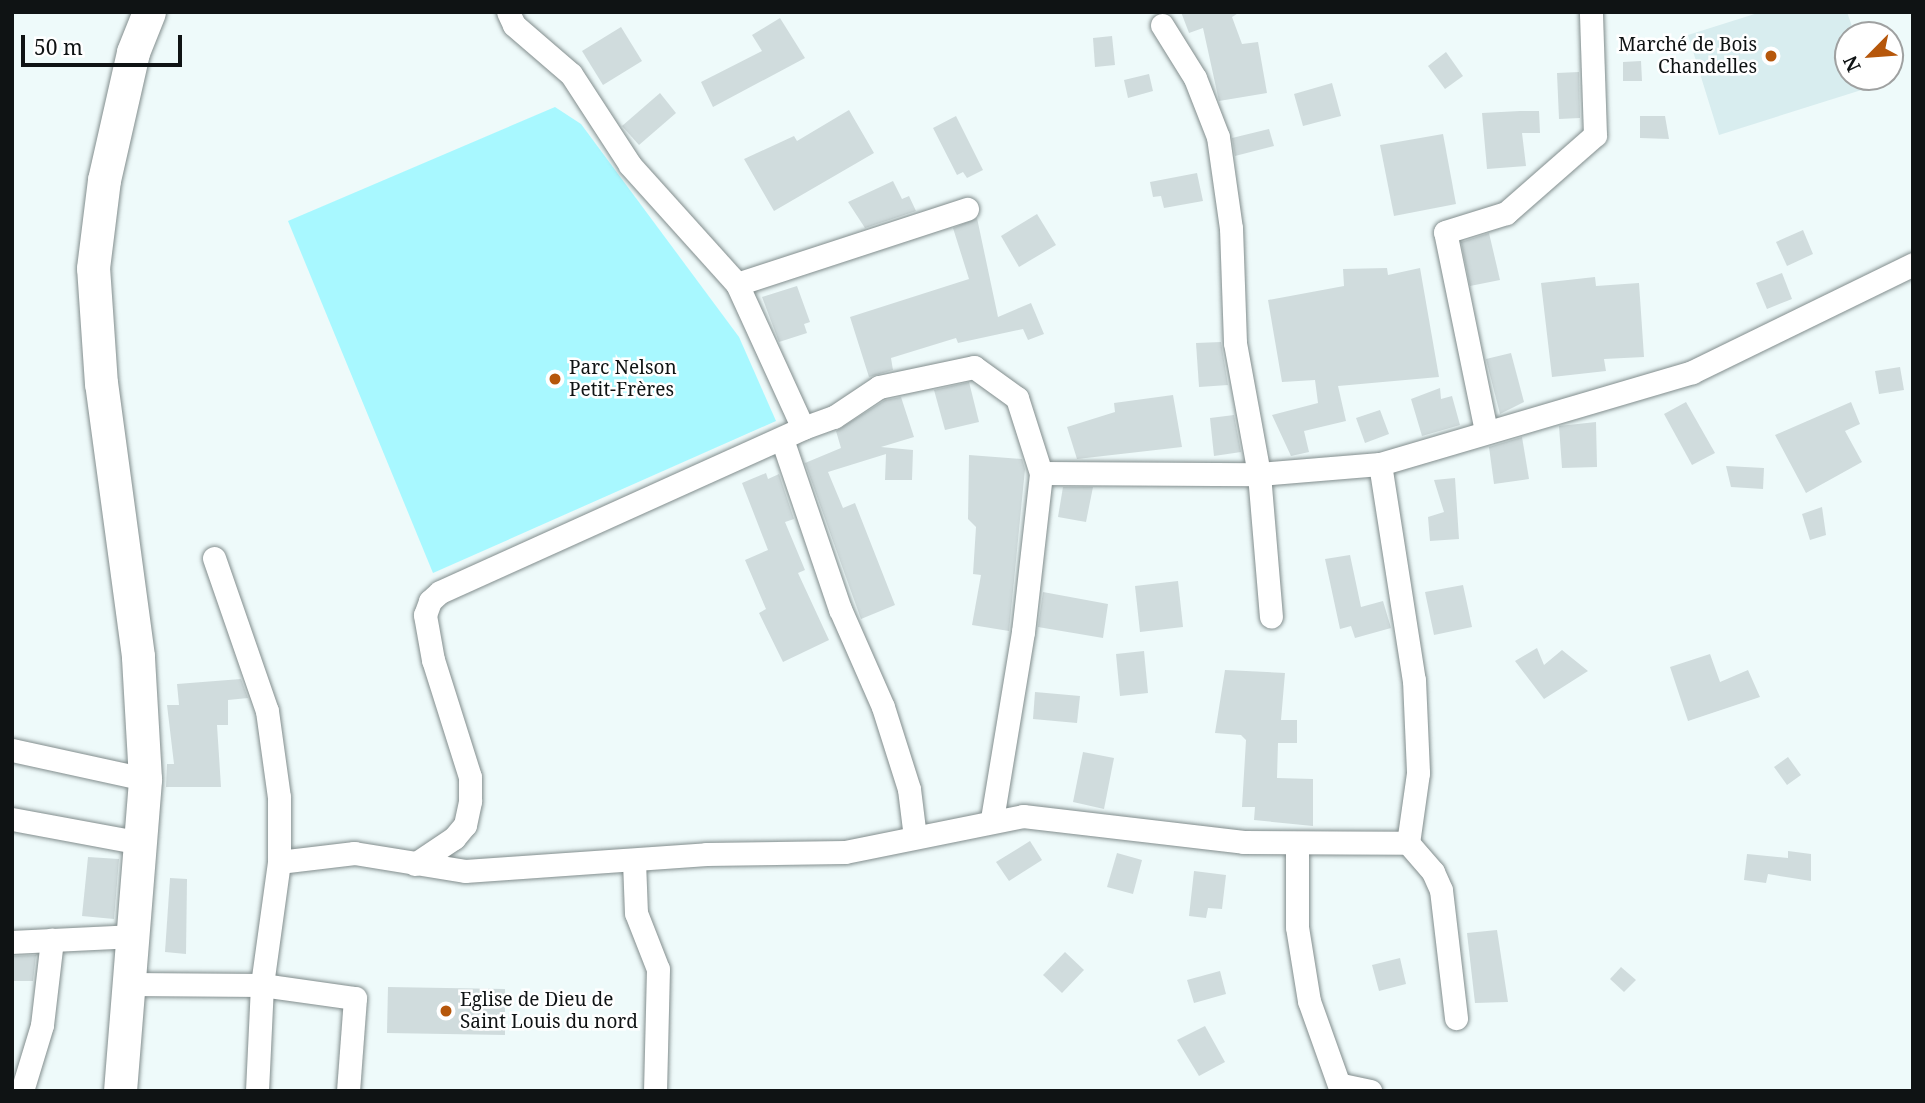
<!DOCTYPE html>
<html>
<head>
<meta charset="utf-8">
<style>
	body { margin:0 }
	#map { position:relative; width:1925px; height:1103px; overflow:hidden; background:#eefafa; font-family:"Noto Serif",serif }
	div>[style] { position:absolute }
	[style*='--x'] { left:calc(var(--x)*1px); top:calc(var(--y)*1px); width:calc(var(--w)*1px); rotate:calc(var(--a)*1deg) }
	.built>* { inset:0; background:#d8edef }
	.green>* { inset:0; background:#a8f8ff }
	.building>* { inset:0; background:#d0dcdd }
	.roads { filter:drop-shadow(0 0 2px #828d8d) drop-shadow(0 0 2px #828d8d) }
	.street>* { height:23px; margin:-11.5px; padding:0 11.5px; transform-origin:11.5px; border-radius:11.5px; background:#fff }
	.secondary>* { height:33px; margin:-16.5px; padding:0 16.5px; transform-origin:16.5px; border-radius:16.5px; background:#fff }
	.dots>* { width:19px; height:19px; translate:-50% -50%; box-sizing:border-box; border:4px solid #fff; border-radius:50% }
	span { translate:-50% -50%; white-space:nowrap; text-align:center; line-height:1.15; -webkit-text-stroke:5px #fff; paint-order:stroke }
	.poi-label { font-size:19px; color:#0f1314 }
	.right { translate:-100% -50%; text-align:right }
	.left { translate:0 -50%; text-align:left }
	.frame { position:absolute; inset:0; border:14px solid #0f1314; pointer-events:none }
	.north { position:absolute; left:1834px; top:21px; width:70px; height:70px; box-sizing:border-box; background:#fff; border:2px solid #9fa1a1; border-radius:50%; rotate:245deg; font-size:19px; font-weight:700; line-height:28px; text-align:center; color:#0f1314 }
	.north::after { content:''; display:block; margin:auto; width:24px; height:32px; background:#b6570b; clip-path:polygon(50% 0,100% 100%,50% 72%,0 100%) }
	.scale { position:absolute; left:21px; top:35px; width:161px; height:32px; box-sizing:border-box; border:4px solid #0f1314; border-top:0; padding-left:9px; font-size:21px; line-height:24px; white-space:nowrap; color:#0f1314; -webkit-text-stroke:5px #fff; paint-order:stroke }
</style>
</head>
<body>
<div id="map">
	<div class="built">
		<div style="clip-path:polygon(1761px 12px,1847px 12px,1855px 35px,1848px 35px,1848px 77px,1868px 77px,1871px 87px,1719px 135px,1688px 35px)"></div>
	</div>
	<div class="green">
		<div style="clip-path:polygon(555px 107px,581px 124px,739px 337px,776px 421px,433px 573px,288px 221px)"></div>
	</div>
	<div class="building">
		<div style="clip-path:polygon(1181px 12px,1240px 12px,1232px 17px,1242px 44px,1258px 42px,1267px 93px,1219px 101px,1203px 28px,1189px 33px)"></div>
		<div style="clip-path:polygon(780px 18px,805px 58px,713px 107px,701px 82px,762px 51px,752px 35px)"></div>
		<div style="clip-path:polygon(621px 27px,642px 61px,603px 85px,582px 51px)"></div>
		<div style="clip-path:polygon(1112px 36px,1115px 65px,1095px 67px,1093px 38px)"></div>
		<div style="clip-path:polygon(1446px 52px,1463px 76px,1445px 89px,1428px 66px)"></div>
		<div style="clip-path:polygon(1641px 61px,1642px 81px,1623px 81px,1623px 62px)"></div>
		<div style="clip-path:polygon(1579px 72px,1580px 118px,1559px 119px,1557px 73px)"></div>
		<div style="clip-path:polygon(1149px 74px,1153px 91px,1128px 98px,1124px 80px)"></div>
		<div style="clip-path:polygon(1332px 83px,1341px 116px,1303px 126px,1294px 94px)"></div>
		<div style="clip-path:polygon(660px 93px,676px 113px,639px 145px,622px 126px)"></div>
		<div style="clip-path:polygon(849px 110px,874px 153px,774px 211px,744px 159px,794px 136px,797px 141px)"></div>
		<div style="clip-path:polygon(1520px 111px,1539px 111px,1540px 133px,1522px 133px,1526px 166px,1487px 169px,1482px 113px)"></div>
		<div style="clip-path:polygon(956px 116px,983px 170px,967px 178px,963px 172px,957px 175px,933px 128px)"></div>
		<div style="clip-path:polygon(1640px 116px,1665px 116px,1669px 139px,1640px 138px)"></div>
		<div style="clip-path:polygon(1269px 129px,1274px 146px,1235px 156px,1232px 138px)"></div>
		<div style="clip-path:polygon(1443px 134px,1456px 204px,1394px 216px,1380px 145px)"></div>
		<div style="clip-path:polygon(1197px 173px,1203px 201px,1164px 208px,1161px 196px,1153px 197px,1150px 182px)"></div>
		<div style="clip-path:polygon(893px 181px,902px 199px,909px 196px,916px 211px,865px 228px,848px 202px)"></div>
		<div style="clip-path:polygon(1037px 214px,1056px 245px,1019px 267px,1001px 236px)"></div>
		<div style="clip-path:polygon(977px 218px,998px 317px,1031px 303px,1044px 334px,1028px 340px,1023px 329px,958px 343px,956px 338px,891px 358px,893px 370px,869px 377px,850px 317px,969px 279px,953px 228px)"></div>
		<div style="clip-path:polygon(1803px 230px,1813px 254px,1787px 266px,1776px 242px)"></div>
		<div style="clip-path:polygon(1489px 233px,1500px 280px,1470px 286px,1461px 242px)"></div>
		<div style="clip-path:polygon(1387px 268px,1388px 275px,1420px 268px,1439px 377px,1338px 386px,1346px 421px,1304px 431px,1309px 452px,1291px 456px,1272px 415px,1318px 403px,1315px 380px,1282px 382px,1268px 300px,1344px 286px,1343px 269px)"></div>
		<div style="clip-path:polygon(1782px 273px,1792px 299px,1767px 309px,1756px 283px)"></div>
		<div style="clip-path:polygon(1595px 277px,1596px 286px,1639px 283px,1644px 357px,1604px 359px,1606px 371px,1552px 377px,1541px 283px)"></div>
		<div style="clip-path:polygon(797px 286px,810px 322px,804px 324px,807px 333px,779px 342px,762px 297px)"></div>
		<div style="clip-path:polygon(1221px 342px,1228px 385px,1199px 387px,1196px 343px)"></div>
		<div style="clip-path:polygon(1511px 353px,1524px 402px,1500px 414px,1486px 359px)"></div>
		<div style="clip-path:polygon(1900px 367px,1904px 390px,1879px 394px,1875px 371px)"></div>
		<div style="clip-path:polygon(969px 382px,979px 422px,945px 430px,934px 390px)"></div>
		<div style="clip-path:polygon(1440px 388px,1441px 399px,1452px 396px,1460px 425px,1422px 436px,1411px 399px)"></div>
		<div style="clip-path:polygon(1173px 395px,1182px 447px,1077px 459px,1067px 427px,1115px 412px,1114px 403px)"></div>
		<div style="clip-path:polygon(901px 397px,914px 437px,881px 447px,913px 450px,912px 480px,885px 480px,886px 454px,828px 472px,843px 508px,855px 503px,895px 605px,861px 619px,805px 463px,841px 448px,836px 431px,885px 400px)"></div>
		<div style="clip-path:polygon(1686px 402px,1715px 453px,1692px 465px,1664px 414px)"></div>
		<div style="clip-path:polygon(1851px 402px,1860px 424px,1845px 431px,1862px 462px,1806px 493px,1775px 435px)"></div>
		<div style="clip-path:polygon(1380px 410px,1389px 434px,1365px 443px,1356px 418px)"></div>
		<div style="clip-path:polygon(1234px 415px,1241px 452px,1214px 456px,1210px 418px)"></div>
		<div style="clip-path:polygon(1596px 422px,1597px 467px,1562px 468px,1559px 426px)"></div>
		<div style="clip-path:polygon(1522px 437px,1529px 479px,1494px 484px,1489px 447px)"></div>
		<div style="clip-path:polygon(969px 455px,1022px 459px,1025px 469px,1009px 631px,972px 625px,981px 575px,973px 574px,976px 527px,968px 519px)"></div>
		<div style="clip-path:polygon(1726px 466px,1764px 468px,1763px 489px,1731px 487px)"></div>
		<div style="clip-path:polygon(766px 473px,768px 479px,779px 474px,794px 519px,785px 522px,805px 570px,798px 573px,829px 640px,783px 662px,759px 613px,766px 609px,745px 560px,768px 550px,742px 483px)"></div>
		<div style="clip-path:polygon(1455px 478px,1459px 539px,1430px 541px,1428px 517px,1444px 512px,1434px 480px)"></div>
		<div style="clip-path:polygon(1063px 487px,1093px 487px,1086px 522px,1058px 517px)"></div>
		<div style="clip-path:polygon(1822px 507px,1826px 535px,1810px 540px,1802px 514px)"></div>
		<div style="clip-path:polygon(1350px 555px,1361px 607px,1383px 601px,1391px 628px,1355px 638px,1351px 626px,1340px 629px,1325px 559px)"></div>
		<div style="clip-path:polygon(1178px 581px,1183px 627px,1140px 632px,1135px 586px)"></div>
		<div style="clip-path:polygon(1463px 585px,1472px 627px,1434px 635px,1425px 592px)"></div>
		<div style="clip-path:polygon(1043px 592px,1108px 604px,1103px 638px,1038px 627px)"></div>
		<div style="clip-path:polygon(1537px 648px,1544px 665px,1562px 650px,1588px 671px,1544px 699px,1515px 661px)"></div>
		<div style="clip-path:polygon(1144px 651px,1148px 693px,1120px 696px,1116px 654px)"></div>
		<div style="clip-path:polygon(1710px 654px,1720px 682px,1748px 670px,1760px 697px,1688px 721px,1670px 667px)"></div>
		<div style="clip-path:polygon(1225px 670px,1285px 673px,1281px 720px,1297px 720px,1297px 743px,1278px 743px,1277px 778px,1313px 779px,1313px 826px,1254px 820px,1255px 807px,1242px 807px,1246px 740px,1241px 735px,1215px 733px)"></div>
		<div style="clip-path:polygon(241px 679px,248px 698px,228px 700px,228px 725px,217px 725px,221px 787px,166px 787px,167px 764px,174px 764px,167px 705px,179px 705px,177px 684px)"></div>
		<div style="clip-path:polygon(1035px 692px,1080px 696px,1077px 723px,1033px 719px)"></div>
		<div style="clip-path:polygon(1083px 752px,1114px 758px,1104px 809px,1073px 802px)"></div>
		<div style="clip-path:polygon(1788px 757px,1801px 775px,1787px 785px,1774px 767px)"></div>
		<div style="clip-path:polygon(1030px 841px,1042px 860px,1009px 881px,996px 862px)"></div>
		<div style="clip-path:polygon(1788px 851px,1811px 854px,1811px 881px,1768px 874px,1766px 883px,1744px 880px,1747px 854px,1788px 858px)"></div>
		<div style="clip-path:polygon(1117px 853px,1142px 860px,1133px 894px,1107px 887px)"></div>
		<div style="clip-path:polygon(88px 857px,119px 859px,114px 919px,82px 916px)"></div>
		<div style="clip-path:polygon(1194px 871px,1226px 875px,1222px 909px,1208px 908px,1206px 918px,1189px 916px)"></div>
		<div style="clip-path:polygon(170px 878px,187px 879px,186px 954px,165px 952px)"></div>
		<div style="clip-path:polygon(1497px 930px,1508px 1002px,1475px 1003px,1467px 933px)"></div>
		<div style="clip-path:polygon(1065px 952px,1084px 970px,1062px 993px,1043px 975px)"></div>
		<div style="clip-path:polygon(36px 955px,33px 981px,12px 981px,12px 956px)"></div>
		<div style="clip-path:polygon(1400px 958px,1406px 984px,1379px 991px,1372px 965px)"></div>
		<div style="clip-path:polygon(1621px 967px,1636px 980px,1624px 992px,1610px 979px)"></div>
		<div style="clip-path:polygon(1220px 971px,1226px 994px,1194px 1003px,1187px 980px)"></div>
		<div style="clip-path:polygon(388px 987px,505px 989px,505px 1035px,387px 1033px)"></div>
		<div style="clip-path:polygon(1205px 1026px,1225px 1062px,1199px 1076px,1177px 1040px)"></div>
	</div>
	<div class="roads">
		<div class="street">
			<div style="--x:508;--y:12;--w:14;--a:65"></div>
			<div style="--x:514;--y:25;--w:75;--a:40.7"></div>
			<div style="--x:571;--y:74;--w:108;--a:57"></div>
			<div style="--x:630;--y:165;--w:160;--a:48"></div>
			<div style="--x:737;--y:284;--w:158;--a:65.4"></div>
			<div style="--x:803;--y:428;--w:33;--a:-20"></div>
			<div style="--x:834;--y:417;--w:54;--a:-33.7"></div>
			<div style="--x:879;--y:387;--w:97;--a:-11.9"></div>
			<div style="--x:974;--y:367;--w:53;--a:35.8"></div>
			<div style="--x:1017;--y:398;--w:79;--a:72.3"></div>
			<div style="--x:1041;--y:473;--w:218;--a:0.3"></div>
			<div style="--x:1259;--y:474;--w:121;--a:-4.7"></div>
			<div style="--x:1380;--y:464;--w:325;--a:-16.4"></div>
			<div style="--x:1692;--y:372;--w:246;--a:-26"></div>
			<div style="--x:1162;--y:25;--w:62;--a:58.1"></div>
			<div style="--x:1195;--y:78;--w:63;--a:68.7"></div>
			<div style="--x:1218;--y:137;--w:92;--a:81.9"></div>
			<div style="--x:1231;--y:228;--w:115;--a:88"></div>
			<div style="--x:1235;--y:343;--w:133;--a:79.6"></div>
			<div style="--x:1259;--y:474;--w:143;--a:85.2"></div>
			<div style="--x:737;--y:284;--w:242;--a:-18.1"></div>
			<div style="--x:1486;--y:431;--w:203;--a:-101.6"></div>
			<div style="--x:1445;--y:232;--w:64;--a:-17.3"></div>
			<div style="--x:1506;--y:213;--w:118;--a:-41.2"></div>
			<div style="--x:1595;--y:135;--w:123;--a:-91.9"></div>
			<div style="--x:782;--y:439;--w:180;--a:71.2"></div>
			<div style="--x:840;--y:609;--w:107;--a:66.3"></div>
			<div style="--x:883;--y:707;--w:86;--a:72.4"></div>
			<div style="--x:909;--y:789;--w:48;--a:82.9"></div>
			<div style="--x:1380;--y:464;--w:219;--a:81.1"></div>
			<div style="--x:1414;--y:680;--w:93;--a:87.5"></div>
			<div style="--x:1418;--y:773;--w:71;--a:98.1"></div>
			<div style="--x:214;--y:558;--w:162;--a:70.9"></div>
			<div style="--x:267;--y:711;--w:87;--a:82.1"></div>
			<div style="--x:279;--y:797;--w:65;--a:90"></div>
			<div style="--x:279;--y:862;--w:124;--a:97.9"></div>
			<div style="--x:262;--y:985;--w:106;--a:92.7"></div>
			<div style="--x:12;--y:750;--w:136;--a:12.3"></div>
			<div style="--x:12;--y:819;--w:131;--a:10.5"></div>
			<div style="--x:992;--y:819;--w:190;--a:-80.6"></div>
			<div style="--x:1023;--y:632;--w:160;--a:-83.5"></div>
			<div style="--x:1297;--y:844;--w:83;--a:90"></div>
			<div style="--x:1297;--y:927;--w:75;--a:80.8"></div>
			<div style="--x:1309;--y:1001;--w:96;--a:70.4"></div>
			<div style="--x:634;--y:861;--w:52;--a:87.8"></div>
			<div style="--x:636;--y:913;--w:60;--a:68.6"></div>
			<div style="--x:658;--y:969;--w:122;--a:91.4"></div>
			<div style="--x:279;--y:862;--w:76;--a:-6.8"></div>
			<div style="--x:354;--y:853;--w:112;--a:9.2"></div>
			<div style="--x:465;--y:871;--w:242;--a:-4"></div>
			<div style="--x:706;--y:854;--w:139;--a:-0.8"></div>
			<div style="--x:845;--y:852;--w:182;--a:-11.4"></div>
			<div style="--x:1023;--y:816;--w:222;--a:6.7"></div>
			<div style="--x:1243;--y:842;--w:165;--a:0.3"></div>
			<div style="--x:1408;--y:843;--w:38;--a:49"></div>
			<div style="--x:1433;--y:872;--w:20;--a:66"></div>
			<div style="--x:1441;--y:890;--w:129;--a:83.3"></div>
			<div style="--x:415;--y:864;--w:47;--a:-33.7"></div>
			<div style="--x:454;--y:838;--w:17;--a:-50"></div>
			<div style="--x:465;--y:825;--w:25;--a:-78"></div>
			<div style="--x:470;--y:801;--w:24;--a:-90"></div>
			<div style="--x:470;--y:777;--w:123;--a:-107.5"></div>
			<div style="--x:433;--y:660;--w:46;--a:-100.1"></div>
			<div style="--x:425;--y:615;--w:15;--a:-70"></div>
			<div style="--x:430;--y:601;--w:13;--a:-42"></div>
			<div style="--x:440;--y:592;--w:398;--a:-24.3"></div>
			<div style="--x:12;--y:942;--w:122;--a:-2.8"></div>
			<div style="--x:128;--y:984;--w:134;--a:0.4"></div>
			<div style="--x:262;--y:985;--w:94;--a:8"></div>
			<div style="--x:355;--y:998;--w:93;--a:94.3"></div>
			<div style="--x:1342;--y:1085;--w:29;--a:12"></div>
			<div style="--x:22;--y:1091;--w:69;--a:-73.1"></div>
			<div style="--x:42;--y:1025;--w:86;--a:-83.3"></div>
		</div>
		<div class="secondary">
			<div style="--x:120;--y:1091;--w:313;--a:-85.4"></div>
			<div style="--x:145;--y:779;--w:123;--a:-93.3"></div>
			<div style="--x:138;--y:656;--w:275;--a:-97.7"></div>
			<div style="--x:101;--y:384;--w:116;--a:-93.9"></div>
			<div style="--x:93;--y:268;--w:89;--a:-82.9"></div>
			<div style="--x:104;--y:180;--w:131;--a:-77.2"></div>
			<div style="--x:133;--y:52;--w:43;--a:-68.2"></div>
		</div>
	</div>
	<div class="dots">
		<div style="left:1771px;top:56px;background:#b6570b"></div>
		<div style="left:555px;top:379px;background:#b6570b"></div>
		<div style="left:446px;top:1011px;background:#b6570b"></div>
	</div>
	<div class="poi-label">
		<span class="right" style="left:1757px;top:56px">Marché de Bois<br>Chandelles</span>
		<span class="left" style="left:569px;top:379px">Parc Nelson<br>Petit-Frères</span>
		<span class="left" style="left:460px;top:1011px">Eglise de Dieu de<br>Saint Louis du nord</span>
	</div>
	<div class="frame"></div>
	<div class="north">N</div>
	<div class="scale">50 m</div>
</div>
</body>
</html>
